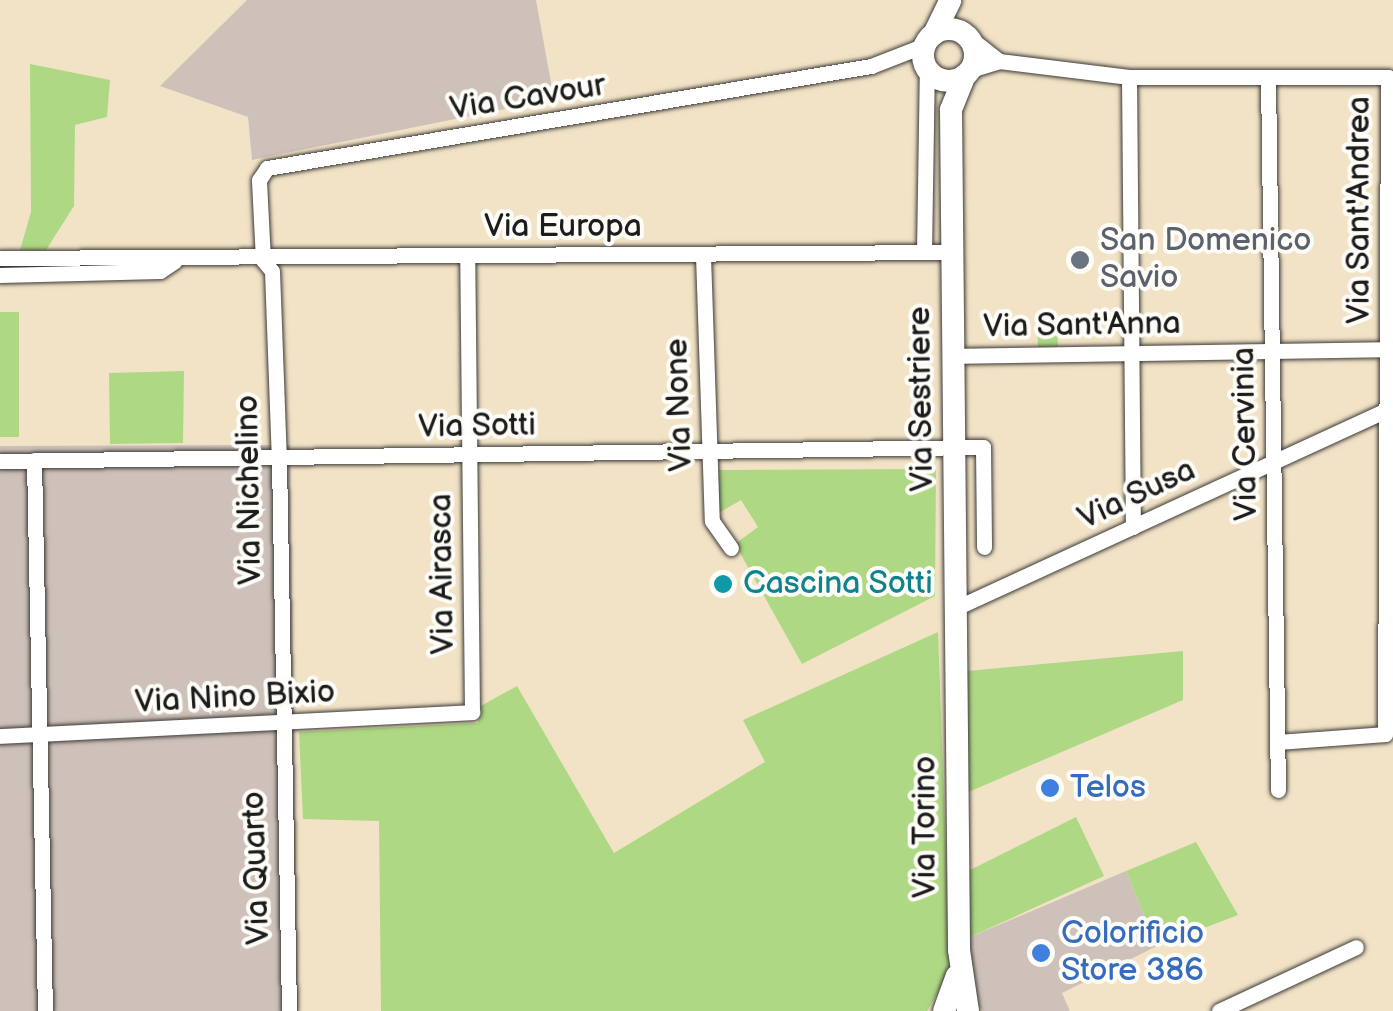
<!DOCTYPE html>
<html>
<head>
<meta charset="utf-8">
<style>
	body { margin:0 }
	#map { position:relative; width:1393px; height:1011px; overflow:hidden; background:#f2e3c7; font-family:"Balsamiq Sans",sans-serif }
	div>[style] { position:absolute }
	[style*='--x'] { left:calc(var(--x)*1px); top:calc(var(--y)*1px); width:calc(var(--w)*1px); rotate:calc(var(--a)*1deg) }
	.industrial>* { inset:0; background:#cec1ba }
	.green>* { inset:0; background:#aed884 }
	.roads { filter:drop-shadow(0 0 2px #3c3a36) drop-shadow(0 0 2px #3c3a36) }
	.minor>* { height:15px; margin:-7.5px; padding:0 7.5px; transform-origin:7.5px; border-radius:7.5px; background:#fff }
	.secondary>* { height:22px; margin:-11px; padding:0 11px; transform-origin:11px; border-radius:11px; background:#fff }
	.secondary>.ring { margin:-11px; padding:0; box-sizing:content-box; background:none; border:22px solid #fff; border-radius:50% }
	.dots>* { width:28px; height:28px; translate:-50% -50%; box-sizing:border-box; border:5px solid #fdfcf7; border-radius:50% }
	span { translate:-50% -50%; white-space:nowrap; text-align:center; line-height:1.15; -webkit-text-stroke:8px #fdfcf7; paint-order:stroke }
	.street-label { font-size:32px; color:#1c1c1c }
	.worship-label { font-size:32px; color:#5b616d }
	.left { translate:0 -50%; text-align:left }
	.culture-label { font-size:32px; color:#0d838f }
	.shop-label { font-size:32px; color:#366cbe }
</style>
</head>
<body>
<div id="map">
	<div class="industrial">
		<div style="clip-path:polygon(247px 0,536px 0,554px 99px,252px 160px,248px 117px,160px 86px)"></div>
		<div style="clip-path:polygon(290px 445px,298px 1011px,0 1011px,0 446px)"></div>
		<div style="clip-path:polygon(1126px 871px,1157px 946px,1062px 993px,1070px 1011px,983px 1011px,972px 997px,968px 938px)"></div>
	</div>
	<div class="green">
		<div style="clip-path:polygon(30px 64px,110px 80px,107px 117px,75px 125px,74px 206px,46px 250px,20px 250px,31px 212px)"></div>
		<div style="clip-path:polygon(0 312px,19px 312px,19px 437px,0 437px)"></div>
		<div style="clip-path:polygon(1037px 315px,1057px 315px,1058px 350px,1038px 350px)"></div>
		<div style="clip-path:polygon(184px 371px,183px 443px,110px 444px,109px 373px)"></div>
		<div style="clip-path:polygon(936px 469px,935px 596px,802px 664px,735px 544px,758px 527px,741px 500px,717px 514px,716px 470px)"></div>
		<div style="clip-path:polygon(938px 632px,950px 971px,927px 1011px,381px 1011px,379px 821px,303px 819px,299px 732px,478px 723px,479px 707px,517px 686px,614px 853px,765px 762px,743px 720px)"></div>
		<div style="clip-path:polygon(1183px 651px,1183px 700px,966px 793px,967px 671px)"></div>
		<div style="clip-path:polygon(1076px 817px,1104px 876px,968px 938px,966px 872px)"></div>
		<div style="clip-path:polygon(1196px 842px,1238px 915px,1157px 946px,1126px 871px)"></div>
	</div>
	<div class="roads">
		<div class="minor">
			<div style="--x:966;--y:35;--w:42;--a:38.2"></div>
			<div style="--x:970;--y:70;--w:30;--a:-17"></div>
			<div style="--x:999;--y:61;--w:131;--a:7"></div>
			<div style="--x:1129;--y:77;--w:259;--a:0"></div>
			<div style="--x:1388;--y:77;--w:657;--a:90.26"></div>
			<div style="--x:1385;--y:734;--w:107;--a:175.7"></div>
			<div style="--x:1129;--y:77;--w:450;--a:89.5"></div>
			<div style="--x:1268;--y:77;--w:713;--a:89.2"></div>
			<div style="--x:924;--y:252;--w:184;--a:-89.1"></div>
			<div style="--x:703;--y:255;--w:266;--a:88.1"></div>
			<div style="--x:712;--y:521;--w:33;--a:55"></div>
			<div style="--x:0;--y:258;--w:952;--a:-0.36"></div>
			<div style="--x:263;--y:260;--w:80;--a:-92.9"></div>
			<div style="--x:259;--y:180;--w:14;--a:-56"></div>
			<div style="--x:267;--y:168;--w:613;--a:-9.59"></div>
			<div style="--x:871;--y:66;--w:58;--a:-21.3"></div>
			<div style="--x:263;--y:260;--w:14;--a:51"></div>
			<div style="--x:272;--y:271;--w:189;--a:87.9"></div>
			<div style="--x:279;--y:460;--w:551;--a:88.96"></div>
			<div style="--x:0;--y:275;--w:160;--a:-1.4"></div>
			<div style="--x:160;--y:271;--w:18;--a:-34"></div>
			<div style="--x:953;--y:356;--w:440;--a:-0.9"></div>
			<div style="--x:34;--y:460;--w:551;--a:88.86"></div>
			<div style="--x:0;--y:461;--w:983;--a:-0.82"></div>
			<div style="--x:983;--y:447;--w:100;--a:89.4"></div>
			<div style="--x:958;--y:607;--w:479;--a:-24.7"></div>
			<div style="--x:0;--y:736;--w:473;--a:-2.9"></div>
			<div style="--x:472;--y:712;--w:457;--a:-90.6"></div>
			<div style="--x:1219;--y:1011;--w:151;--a:-25"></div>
		</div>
		<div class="secondary">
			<div class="ring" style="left:923px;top:29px;width:30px;height:30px"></div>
			<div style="--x:934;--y:34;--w:37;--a:-64"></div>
			<div style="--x:965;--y:75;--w:38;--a:112"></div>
			<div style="--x:951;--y:110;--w:840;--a:89.45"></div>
			<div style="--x:959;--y:950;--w:62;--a:81.6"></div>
			<div style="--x:944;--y:1011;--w:37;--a:-70"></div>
		</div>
	</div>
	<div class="dots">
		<div style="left:1080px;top:260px;background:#6b7280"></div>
		<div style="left:723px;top:584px;background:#0f9aa8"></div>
		<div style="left:1050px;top:788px;background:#3f7fe0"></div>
		<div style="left:1041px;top:953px;background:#3f7fe0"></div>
	</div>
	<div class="street-label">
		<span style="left:528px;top:98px;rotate:-9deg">Via Cavour</span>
		<span style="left:1360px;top:210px;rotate:-90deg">Via Sant'Andrea</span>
		<span style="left:563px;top:227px">Via Europa</span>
		<span style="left:1082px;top:326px;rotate:-1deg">Via Sant'Anna</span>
		<span style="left:922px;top:399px;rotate:-91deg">Via Sestriere</span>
		<span style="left:680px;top:405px;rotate:-92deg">Via None</span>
		<span style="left:477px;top:427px;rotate:-1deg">Via Sotti</span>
		<span style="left:1246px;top:434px;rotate:-91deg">Via Cervinia</span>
		<span style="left:250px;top:490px;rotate:-91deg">Via Nichelino</span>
		<span style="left:1137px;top:495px;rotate:-25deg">Via Susa</span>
		<span style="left:443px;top:574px;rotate:-91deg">Via Airasca</span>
		<span style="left:235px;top:698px;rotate:-3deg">Via Nino Bixio</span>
		<span style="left:926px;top:827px;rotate:-90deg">Via Torino</span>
		<span style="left:257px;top:868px;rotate:-92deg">Via Quarto</span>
	</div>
	<div class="worship-label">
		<span class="left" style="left:1100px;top:260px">San Domenico<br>Savio</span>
	</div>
	<div class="culture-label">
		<span class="left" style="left:743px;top:584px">Cascina Sotti</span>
	</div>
	<div class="shop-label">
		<span class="left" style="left:1070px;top:788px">Telos</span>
		<span class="left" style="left:1061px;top:953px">Colorificio<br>Store 386</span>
	</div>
</div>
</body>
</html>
